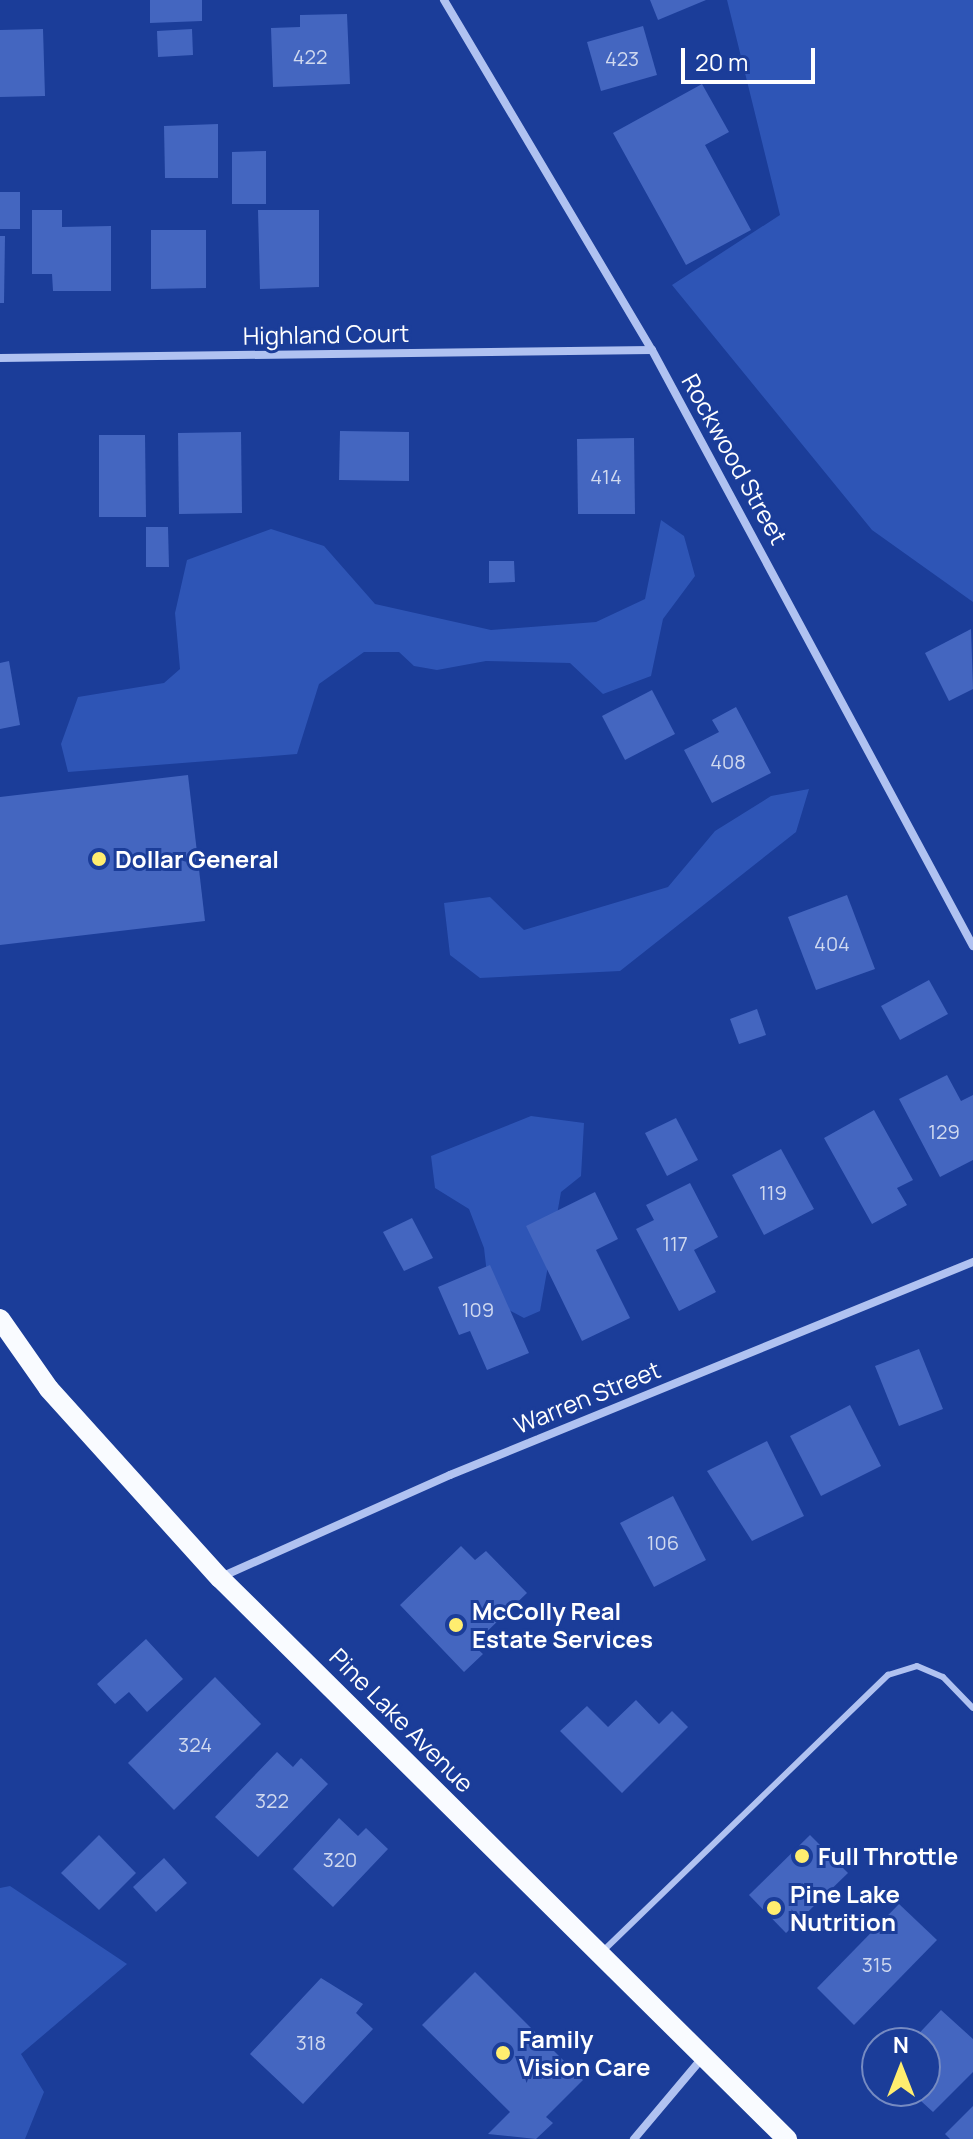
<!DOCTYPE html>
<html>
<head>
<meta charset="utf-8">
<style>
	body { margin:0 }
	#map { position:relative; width:973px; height:2139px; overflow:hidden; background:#1b3d99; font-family:Manrope,sans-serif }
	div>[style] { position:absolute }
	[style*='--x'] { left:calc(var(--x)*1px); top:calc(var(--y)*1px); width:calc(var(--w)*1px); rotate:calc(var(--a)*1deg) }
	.green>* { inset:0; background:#2e55b6 }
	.building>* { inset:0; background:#4466c0 }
	.lane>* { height:6px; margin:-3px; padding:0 3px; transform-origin:3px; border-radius:3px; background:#b0c2f1 }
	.street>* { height:8px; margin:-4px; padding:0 4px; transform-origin:4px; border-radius:4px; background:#b0c2f1 }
	.primary>* { height:20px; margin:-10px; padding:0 10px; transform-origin:10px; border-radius:10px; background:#f9fbff }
	.dots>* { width:22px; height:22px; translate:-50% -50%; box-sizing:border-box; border:4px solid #1b3d99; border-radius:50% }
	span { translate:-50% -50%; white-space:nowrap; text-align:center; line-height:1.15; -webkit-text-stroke:6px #1b3d99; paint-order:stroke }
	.number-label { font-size:20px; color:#d0d9ef }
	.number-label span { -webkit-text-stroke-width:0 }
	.street-label { font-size:24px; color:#fff }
	.poi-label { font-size:24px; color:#fff; font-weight:700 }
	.left { translate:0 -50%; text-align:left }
	.north { position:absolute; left:861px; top:2027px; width:80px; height:80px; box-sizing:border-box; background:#1b3d99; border:2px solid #768bc2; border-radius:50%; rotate:0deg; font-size:22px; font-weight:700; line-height:32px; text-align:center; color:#fff }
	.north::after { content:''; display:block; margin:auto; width:28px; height:36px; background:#ffed6f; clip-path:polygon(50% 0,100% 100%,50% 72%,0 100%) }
	.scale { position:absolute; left:681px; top:48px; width:134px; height:36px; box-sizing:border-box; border:4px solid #fff; border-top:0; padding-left:10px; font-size:24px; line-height:28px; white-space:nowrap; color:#fff; -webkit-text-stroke:6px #1b3d99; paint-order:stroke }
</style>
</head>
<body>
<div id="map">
	<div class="green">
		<div style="clip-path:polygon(727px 0,973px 0,973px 602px,872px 530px,672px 285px,780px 215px)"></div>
		<div style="clip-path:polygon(661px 520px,684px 536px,695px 576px,663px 619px,651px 676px,603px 694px,570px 663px,486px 661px,437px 670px,414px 666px,399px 652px,364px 652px,319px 684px,297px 754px,68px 772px,61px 744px,78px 697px,164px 683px,180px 669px,175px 613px,187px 560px,271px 529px,324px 546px,375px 604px,491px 630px,596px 622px,645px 599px)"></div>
		<div style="clip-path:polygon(809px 789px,796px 832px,620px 971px,480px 978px,450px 955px,444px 903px,490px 897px,524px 930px,668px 887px,715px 831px,771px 796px)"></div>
		<div style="clip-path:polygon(531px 1116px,584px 1123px,581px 1176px,561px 1192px,540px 1311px,524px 1318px,490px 1300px,484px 1248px,469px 1209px,435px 1188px,431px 1156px)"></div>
		<div style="clip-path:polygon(10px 1886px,127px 1964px,21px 2054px,44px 2092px,25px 2139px,0 2139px,0 1888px)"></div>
	</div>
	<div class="building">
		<div style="clip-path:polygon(150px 0,202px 0,202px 21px,150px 23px)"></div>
		<div style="clip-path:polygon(650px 0,706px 0,658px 20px)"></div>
		<div style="clip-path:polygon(347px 14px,350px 84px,273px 87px,271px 28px,300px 27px,300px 15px)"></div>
		<div style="clip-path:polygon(643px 26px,657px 75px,601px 91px,587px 42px)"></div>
		<div style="clip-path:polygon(43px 29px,45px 96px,0 97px,0 30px)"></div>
		<div style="clip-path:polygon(192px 29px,193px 55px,158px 57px,157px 31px)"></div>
		<div style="clip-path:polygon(702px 84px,729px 132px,705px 145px,751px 230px,686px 265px,613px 133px)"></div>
		<div style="clip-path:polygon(218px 124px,218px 178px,165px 178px,164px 126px)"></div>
		<div style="clip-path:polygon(266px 151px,266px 204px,232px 204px,232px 152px)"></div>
		<div style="clip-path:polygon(0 192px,20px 192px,20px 229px,0 229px)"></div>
		<div style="clip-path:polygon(32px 210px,62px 210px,62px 227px,111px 226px,111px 291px,53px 291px,52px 274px,32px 274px)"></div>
		<div style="clip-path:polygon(258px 210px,319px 210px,319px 287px,260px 289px)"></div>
		<div style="clip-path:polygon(151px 230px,206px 230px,206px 288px,151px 289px)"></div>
		<div style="clip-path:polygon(0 236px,5px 236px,4px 303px,0 303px)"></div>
		<div style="clip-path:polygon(340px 431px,409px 432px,409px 481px,339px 480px)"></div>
		<div style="clip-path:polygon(241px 432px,242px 513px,179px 514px,178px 433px)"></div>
		<div style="clip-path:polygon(99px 435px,145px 435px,146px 517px,99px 517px)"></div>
		<div style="clip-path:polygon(634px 438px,635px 514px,578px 514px,577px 439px)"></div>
		<div style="clip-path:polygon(146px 527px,168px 527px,169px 567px,146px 567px)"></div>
		<div style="clip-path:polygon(489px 561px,514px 561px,515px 582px,489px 583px)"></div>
		<div style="clip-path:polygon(971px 629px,973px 689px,949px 701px,925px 653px)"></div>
		<div style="clip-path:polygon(9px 661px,20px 725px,0 729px,0 663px)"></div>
		<div style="clip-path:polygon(652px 690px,675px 734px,625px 760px,602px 716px)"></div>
		<div style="clip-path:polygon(736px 707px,771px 773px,712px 803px,684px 750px,719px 732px,712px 720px)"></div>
		<div style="clip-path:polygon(188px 775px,205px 921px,0 945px,0 797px)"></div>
		<div style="clip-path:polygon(847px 895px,875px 969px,816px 990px,788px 917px)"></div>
		<div style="clip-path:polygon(929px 980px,948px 1014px,900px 1040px,881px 1006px)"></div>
		<div style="clip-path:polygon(757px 1009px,766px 1035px,739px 1044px,730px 1019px)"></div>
		<div style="clip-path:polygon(947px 1075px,961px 1101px,973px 1095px,973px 1160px,940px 1177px,899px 1099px)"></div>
		<div style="clip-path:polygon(874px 1110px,913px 1180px,897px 1188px,907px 1205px,872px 1224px,824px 1138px)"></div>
		<div style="clip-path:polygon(676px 1118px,698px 1160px,667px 1176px,645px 1133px)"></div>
		<div style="clip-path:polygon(781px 1149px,814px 1209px,764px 1235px,732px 1175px)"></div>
		<div style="clip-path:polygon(690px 1183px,718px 1237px,694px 1250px,716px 1292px,679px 1311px,636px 1229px,654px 1220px,646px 1205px)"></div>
		<div style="clip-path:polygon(595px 1192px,618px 1239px,596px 1250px,630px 1318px,582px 1341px,526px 1226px)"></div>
		<div style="clip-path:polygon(412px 1218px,433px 1258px,404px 1271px,383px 1232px)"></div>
		<div style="clip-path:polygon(490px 1265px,529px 1353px,487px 1370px,470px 1331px,459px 1335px,438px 1287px)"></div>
		<div style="clip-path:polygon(919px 1349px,943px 1409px,899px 1426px,875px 1366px)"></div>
		<div style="clip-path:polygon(850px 1405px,881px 1466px,821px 1496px,790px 1436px)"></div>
		<div style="clip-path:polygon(767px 1441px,804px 1516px,752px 1541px,707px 1471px)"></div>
		<div style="clip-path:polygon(673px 1496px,706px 1560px,654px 1587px,620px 1523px)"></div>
		<div style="clip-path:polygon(461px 1546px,475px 1560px,486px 1551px,527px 1593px,473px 1645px,483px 1654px,464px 1672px,400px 1605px)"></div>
		<div style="clip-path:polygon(146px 1639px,183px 1679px,147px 1712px,129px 1692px,115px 1704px,97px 1684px)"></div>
		<div style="clip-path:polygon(215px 1677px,261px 1724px,174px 1810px,128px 1763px)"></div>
		<div style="clip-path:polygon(636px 1700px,659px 1724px,672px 1711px,688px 1727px,622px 1793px,560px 1731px,587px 1706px,608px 1727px)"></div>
		<div style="clip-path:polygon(277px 1752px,293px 1767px,301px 1758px,328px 1784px,258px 1857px,215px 1817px)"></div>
		<div style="clip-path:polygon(339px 1818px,358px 1836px,366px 1828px,388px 1849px,333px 1907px,293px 1869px)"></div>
		<div style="clip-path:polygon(99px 1835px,136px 1873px,99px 1910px,61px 1873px)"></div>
		<div style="clip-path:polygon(810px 1835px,848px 1873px,786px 1933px,749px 1895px)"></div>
		<div style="clip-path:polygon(164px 1858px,187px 1883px,156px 1912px,133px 1887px)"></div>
		<div style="clip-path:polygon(899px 1904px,937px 1940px,854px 2025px,817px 1988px)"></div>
		<div style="clip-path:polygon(475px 1972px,583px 2080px,546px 2117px,553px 2123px,536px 2139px,488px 2134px,510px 2112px,422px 2025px)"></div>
		<div style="clip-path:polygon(321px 1978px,363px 2004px,356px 2013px,373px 2029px,303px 2104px,250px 2054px)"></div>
		<div style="clip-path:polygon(941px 2010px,973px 2039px,973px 2072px,933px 2112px,910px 2091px,925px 2091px,925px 2043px,910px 2043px)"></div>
		<div style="clip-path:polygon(973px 2106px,973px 2139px,950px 2139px,945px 2134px)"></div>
	</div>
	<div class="lane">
		<div style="--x:603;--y:1951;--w:397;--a:-44.1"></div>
		<div style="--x:888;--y:1675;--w:30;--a:-17"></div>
		<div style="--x:917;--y:1666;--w:28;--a:23"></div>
		<div style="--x:943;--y:1677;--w:43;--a:45.9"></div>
	</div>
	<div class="street">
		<div style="--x:444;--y:0;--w:407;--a:59.3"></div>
		<div style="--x:652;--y:350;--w:677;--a:61.69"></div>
		<div style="--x:0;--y:358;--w:652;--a:-0.7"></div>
		<div style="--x:221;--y:1577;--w:251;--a:-24"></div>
		<div style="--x:450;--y:1475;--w:565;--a:-22.16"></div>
		<div style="--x:634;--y:2139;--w:107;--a:-49.9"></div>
	</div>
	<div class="primary">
		<div style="--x:0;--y:1319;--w:85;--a:55"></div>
		<div style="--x:49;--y:1389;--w:255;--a:47.9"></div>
		<div style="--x:220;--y:1578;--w:798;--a:44.7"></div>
	</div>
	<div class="dots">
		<div style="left:99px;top:859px;background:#ffed6f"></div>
		<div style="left:456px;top:1625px;background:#ffed6f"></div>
		<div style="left:802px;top:1856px;background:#ffed6f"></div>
		<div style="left:774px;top:1908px;background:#ffed6f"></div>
		<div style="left:503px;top:2053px;background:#ffed6f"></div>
	</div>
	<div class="number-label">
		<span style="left:310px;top:56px">422</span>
		<span style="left:622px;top:58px">423</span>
		<span style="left:606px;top:476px">414</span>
		<span style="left:728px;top:761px">408</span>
		<span style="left:832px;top:943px">404</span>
		<span style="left:944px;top:1131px">129</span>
		<span style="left:773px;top:1192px">119</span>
		<span style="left:675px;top:1243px">117</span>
		<span style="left:478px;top:1309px">109</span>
		<span style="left:663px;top:1542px">106</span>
		<span style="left:195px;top:1744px">324</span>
		<span style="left:272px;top:1800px">322</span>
		<span style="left:340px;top:1859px">320</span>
		<span style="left:877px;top:1964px">315</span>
		<span style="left:311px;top:2042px">318</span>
	</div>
	<div class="street-label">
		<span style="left:326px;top:334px;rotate:-1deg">Highland Court</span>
		<span style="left:735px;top:459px;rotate:61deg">Rockwood Street</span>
		<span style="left:587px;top:1397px;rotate:-22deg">Warren Street</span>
		<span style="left:402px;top:1720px;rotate:45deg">Pine Lake Avenue</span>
	</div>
	<div class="poi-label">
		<span class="left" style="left:115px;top:859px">Dollar General</span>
		<span class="left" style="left:472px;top:1625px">McColly Real<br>Estate Services</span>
		<span class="left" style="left:818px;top:1856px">Full Throttle</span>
		<span class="left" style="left:790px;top:1908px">Pine Lake<br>Nutrition</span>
		<span class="left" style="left:519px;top:2053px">Family<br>Vision Care</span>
	</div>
	<div class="north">N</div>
	<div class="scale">20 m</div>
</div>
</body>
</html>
